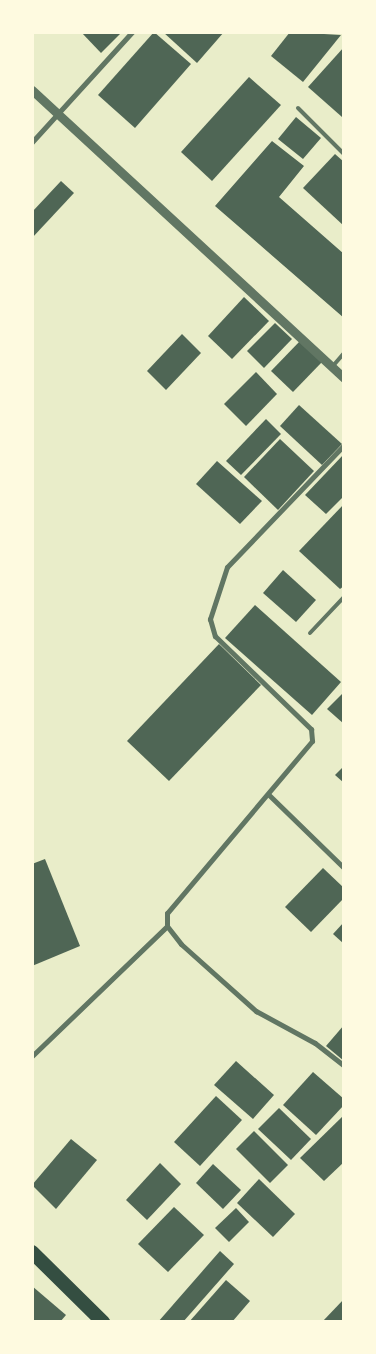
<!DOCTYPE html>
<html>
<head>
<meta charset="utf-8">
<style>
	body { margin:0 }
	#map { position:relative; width:376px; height:1354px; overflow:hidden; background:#e9edc9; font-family:"Nunito Sans",sans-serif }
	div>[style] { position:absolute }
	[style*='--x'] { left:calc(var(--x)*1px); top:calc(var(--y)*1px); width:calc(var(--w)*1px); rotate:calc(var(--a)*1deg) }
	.building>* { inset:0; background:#4f6655 }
	.service>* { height:4px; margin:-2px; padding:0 2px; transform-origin:2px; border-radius:2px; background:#617663 }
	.minor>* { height:5px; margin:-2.5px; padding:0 2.5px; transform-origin:2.5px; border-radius:2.5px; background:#617663 }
	.tertiary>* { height:9px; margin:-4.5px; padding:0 4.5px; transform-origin:4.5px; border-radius:4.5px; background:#617663 }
	.trunk>* { height:14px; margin:-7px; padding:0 7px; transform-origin:7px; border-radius:7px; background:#344e41 }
	span { translate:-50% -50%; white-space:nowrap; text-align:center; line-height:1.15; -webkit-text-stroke:4px #fefae0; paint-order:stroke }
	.frame { position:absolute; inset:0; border:34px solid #fefae0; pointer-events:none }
</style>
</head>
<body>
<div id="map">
	<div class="building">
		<div style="clip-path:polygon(81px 32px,118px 32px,120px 34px,101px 53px)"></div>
		<div style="clip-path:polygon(154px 32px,191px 64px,135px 128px,98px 95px)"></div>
		<div style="clip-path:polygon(163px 32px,224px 32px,197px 63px)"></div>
		<div style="clip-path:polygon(290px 32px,341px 35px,303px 82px,271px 56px)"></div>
		<div style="clip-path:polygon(344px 47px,344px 115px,342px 117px,308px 87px)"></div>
		<div style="clip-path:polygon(249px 77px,281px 105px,212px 181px,181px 152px)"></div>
		<div style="clip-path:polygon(296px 117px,321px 138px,303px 159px,278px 139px)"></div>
		<div style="clip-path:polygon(272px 141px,304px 166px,279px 197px,344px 254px,344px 318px,215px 206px)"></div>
		<div style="clip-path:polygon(335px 154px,344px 162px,344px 226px,303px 188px)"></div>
		<div style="clip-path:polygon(61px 181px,74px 193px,32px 238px,32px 212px)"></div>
		<div style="clip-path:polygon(244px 297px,269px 321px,232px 359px,208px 336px)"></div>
		<div style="clip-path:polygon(275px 323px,292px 339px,264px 368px,247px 351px)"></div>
		<div style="clip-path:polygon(182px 334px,201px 353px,166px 390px,147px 371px)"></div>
		<div style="clip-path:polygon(300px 341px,322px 362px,293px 392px,271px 371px)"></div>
		<div style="clip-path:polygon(256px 372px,277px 394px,246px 426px,224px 404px)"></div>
		<div style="clip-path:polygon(299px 405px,342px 444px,322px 465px,280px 426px)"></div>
		<div style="clip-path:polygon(266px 419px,281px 434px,241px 475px,226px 461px)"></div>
		<div style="clip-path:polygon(280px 439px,314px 471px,278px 510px,244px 477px)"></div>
		<div style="clip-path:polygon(344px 454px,344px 496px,326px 514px,305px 495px)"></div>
		<div style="clip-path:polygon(217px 461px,262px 501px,240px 524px,196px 484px)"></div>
		<div style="clip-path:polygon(344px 504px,344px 586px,340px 589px,299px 551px)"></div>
		<div style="clip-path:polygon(283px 570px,316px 600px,296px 622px,263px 593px)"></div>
		<div style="clip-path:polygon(255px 605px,341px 682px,312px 715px,225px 638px)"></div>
		<div style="clip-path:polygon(219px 644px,261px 685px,169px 781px,127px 741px)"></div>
		<div style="clip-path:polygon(344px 692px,344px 724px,327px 709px)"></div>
		<div style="clip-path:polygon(344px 766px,344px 783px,335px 775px)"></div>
		<div style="clip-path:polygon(45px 859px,80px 946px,32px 966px,32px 864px)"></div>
		<div style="clip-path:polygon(323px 868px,344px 888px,344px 898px,311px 932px,285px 907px)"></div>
		<div style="clip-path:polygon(344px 922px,344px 944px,333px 934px)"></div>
		<div style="clip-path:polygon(344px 1025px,344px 1061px,326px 1046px)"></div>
		<div style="clip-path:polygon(236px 1061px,274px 1095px,253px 1119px,214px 1085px)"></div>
		<div style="clip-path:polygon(313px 1072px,344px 1099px,344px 1105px,316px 1135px,283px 1105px)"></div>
		<div style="clip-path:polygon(216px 1096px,242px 1120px,200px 1166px,174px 1142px)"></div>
		<div style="clip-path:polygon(279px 1108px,311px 1139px,291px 1160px,258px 1129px)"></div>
		<div style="clip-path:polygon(344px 1115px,344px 1162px,324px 1181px,300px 1158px)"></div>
		<div style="clip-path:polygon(254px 1131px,288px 1165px,270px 1183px,236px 1149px)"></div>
		<div style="clip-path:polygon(71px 1139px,97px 1160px,56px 1209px,32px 1185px)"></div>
		<div style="clip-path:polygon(160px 1163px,181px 1184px,147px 1220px,126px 1200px)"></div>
		<div style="clip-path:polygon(213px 1164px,241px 1190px,223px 1209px,196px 1183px)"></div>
		<div style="clip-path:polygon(259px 1179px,295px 1214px,273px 1237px,237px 1203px)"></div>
		<div style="clip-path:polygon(174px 1207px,204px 1235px,168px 1272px,138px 1244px)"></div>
		<div style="clip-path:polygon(236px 1208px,249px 1222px,229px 1242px,215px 1228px)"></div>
		<div style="clip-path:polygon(220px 1251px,234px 1264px,183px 1322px,158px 1322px)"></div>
		<div style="clip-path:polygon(226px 1280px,250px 1301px,232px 1322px,189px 1322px)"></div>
		<div style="clip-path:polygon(32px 1286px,66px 1315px,60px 1322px,32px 1322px)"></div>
		<div style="clip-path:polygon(344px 1299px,344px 1322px,322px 1322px)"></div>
	</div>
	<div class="service">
		<div style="--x:298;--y:108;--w:65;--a:45"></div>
		<div style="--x:332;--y:367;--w:18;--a:-49"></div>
		<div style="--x:310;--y:633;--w:50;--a:-46.6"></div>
	</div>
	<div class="minor">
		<div style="--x:32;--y:142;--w:149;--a:-47.7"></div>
		<div style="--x:344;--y:445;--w:169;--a:133.8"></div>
		<div style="--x:227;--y:567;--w:55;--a:108.1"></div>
		<div style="--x:210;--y:619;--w:18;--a:74"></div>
		<div style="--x:215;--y:636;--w:134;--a:44.1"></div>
		<div style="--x:311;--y:729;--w:12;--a:85"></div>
		<div style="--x:312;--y:741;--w:225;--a:130.1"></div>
		<div style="--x:167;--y:913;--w:13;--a:90"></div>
		<div style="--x:167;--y:926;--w:23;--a:52"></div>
		<div style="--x:181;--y:944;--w:101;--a:41.8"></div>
		<div style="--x:256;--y:1011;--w:67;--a:28.5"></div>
		<div style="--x:315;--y:1043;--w:37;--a:38"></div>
		<div style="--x:269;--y:795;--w:105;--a:44.2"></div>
		<div style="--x:32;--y:1056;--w:187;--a:-43.9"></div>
	</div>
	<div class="tertiary">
		<div style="--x:32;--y:90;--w:425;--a:42.7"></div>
	</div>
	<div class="trunk">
		<div style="--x:32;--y:1252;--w:100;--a:44.6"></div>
	</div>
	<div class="frame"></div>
</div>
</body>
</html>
